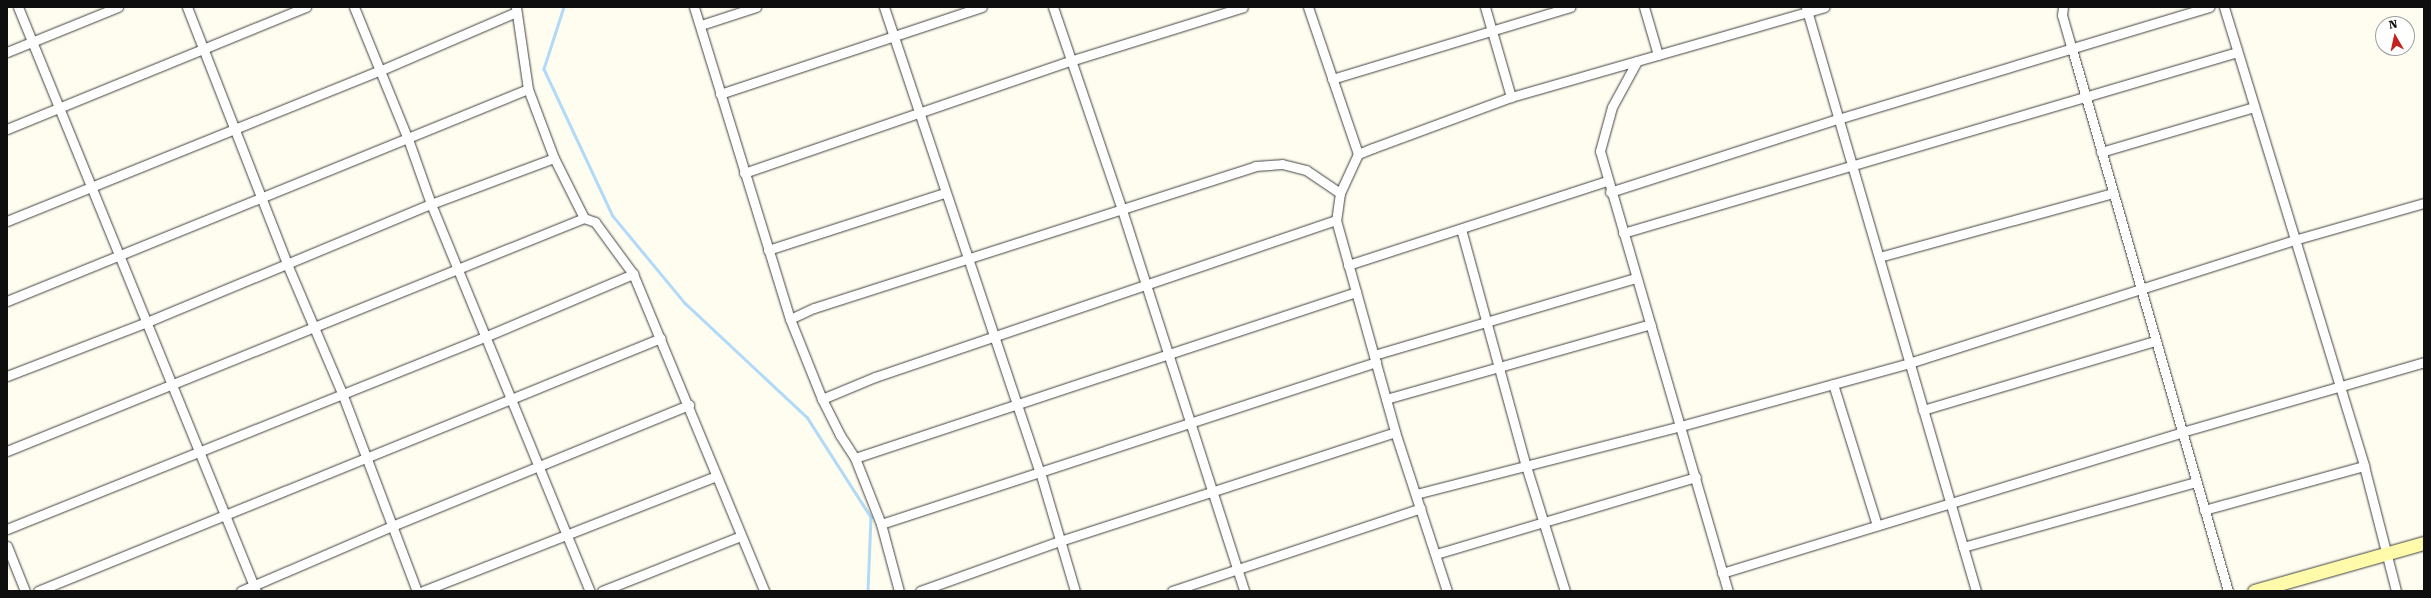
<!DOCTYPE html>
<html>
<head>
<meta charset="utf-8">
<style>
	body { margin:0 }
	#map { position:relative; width:2431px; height:598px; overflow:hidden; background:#fffdef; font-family:"Roboto Serif",serif }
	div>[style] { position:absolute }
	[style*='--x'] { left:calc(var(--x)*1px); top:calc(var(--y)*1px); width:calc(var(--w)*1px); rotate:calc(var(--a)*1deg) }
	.stream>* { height:2.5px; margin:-1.25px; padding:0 1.25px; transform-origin:1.25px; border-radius:1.25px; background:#b1daf9 }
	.roads { filter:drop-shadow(0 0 1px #414141) drop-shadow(0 0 1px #414141) }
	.street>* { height:9px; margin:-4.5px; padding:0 4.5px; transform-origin:4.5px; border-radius:4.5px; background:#fff }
	.secondary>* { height:13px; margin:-6.5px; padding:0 6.5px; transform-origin:6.5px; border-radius:6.5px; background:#fffbaa }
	span { translate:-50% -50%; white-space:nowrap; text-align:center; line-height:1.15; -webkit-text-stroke:4px #fff; paint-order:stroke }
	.frame { position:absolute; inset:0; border:8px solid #0e0e0e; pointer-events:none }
	.north { position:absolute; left:2375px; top:16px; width:40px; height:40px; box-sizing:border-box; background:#fff; border:1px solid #9f9f9f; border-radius:50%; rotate:351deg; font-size:11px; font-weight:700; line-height:16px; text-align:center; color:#0e0e0e }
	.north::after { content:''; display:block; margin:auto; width:14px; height:18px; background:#c42220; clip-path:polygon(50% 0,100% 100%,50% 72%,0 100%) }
</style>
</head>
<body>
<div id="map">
	<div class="stream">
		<div style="--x:564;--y:7;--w:65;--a:107.9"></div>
		<div style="--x:544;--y:69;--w:162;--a:64.9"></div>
		<div style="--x:613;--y:216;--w:113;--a:50.4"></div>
		<div style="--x:685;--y:303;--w:167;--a:43.1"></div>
		<div style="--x:807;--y:417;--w:119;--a:57.4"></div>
		<div style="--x:871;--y:517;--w:74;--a:92.3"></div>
	</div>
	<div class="roads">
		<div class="street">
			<div style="--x:18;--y:7;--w:631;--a:67.83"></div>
			<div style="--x:187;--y:7;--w:276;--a:68.7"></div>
			<div style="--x:287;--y:264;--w:140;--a:66.9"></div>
			<div style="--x:342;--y:393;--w:212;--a:69.3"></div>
			<div style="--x:354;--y:7;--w:143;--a:67.8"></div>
			<div style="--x:408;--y:139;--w:69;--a:70.5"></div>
			<div style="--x:431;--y:204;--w:418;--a:67.7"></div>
			<div style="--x:516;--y:7;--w:83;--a:81.7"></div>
			<div style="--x:528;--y:89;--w:74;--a:69.4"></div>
			<div style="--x:554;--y:158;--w:67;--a:63.4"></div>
			<div style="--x:584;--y:218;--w:12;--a:20"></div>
			<div style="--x:595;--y:222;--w:64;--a:53.8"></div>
			<div style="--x:633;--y:274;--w:343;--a:67.5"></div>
			<div style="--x:694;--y:7;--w:326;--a:72.9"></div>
			<div style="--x:790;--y:319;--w:86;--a:68.2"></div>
			<div style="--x:822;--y:399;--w:40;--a:63.4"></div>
			<div style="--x:840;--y:435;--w:27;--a:57"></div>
			<div style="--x:855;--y:458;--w:71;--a:68.5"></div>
			<div style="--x:881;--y:524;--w:69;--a:75"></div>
			<div style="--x:884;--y:7;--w:490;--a:71.5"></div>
			<div style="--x:1040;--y:472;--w:124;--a:73.6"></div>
			<div style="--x:1053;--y:7;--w:214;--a:71.2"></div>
			<div style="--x:1122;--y:210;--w:400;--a:72.2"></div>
			<div style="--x:1308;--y:7;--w:155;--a:71.2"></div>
			<div style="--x:1485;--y:7;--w:94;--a:73.9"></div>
			<div style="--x:1644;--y:7;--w:50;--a:73.7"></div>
			<div style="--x:1806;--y:7;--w:608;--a:73.77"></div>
			<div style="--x:2063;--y:7;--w:8;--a:97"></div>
			<div style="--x:2062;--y:15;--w:35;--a:74"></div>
			<div style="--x:2072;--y:49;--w:564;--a:73.94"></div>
			<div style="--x:2224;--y:7;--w:480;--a:73"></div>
			<div style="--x:2364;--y:466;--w:129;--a:75.6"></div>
			<div style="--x:701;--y:25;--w:58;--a:-18.1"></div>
			<div style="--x:7;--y:52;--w:120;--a:-22.1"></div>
			<div style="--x:1637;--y:61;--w:52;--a:118.5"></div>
			<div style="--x:1612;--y:107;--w:46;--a:105.3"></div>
			<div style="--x:1600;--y:151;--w:458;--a:73.8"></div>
			<div style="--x:1332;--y:79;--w:249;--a:-16.8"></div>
			<div style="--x:720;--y:94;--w:276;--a:-18.4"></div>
			<div style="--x:7;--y:129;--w:323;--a:-22.2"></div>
			<div style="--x:2101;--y:152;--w:159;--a:-16.4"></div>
			<div style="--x:744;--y:173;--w:345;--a:-19"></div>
			<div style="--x:1070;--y:61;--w:181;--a:-17.3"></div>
			<div style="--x:1610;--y:192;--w:239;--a:-17.8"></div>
			<div style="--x:1838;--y:119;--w:388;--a:-16.8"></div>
			<div style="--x:1340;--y:193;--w:43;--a:-65.2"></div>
			<div style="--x:1358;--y:154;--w:16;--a:-22"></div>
			<div style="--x:1373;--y:148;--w:147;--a:-20.3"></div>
			<div style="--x:1511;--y:97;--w:326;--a:-16"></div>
			<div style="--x:7;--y:221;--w:401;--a:-22"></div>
			<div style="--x:379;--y:71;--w:149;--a:-23.3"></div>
			<div style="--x:1461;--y:229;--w:246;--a:74.7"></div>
			<div style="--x:1526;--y:466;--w:131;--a:72.7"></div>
			<div style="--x:1623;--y:233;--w:640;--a:-16.42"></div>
			<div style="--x:768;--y:250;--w:186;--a:-17.9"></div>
			<div style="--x:1879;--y:257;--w:243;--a:-15.3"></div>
			<div style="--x:1348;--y:265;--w:272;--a:-18"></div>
			<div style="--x:7;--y:301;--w:562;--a:-22.14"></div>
			<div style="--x:790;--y:319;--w:26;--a:-25"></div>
			<div style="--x:814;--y:308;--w:463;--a:-17.8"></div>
			<div style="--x:1255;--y:166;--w:27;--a:-4"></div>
			<div style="--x:1282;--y:164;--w:25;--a:14"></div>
			<div style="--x:1306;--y:170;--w:41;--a:34.1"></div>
			<div style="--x:1340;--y:193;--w:27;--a:98"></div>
			<div style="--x:1336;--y:220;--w:220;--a:74.4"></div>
			<div style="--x:1395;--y:432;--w:167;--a:71.9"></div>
			<div style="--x:1374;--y:355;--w:273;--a:-16.4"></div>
			<div style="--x:7;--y:376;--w:150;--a:-21.1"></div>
			<div style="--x:147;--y:322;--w:308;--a:-22.6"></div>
			<div style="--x:431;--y:204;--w:131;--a:-20.5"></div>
			<div style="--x:1833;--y:384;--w:148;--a:72.7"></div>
			<div style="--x:822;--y:399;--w:57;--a:-22.5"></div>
			<div style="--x:875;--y:377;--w:487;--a:-18.8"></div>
			<div style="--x:1386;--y:399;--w:275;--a:-15.8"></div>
			<div style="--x:1923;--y:410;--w:242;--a:-16.6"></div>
			<div style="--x:7;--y:451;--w:622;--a:-21.99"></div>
			<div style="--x:855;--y:458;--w:528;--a:-18.33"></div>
			<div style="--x:1416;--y:494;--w:274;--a:-14.4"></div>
			<div style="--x:1681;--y:426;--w:237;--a:-15.4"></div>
			<div style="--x:1909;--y:363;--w:404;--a:-17.7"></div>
			<div style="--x:2294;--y:240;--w:135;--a:-15.9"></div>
			<div style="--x:2204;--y:510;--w:166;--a:-15.4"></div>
			<div style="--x:881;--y:524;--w:521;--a:-18.12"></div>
			<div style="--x:7;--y:529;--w:517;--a:-21.9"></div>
			<div style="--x:487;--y:336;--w:159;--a:-23"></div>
			<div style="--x:7;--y:546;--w:48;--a:68.2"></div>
			<div style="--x:1963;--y:547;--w:242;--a:-15.6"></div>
			<div style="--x:1436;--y:554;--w:271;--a:-16.5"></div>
			<div style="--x:1722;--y:573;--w:481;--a:-17"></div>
			<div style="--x:2182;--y:432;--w:252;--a:-16.1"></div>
			<div style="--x:38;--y:591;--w:672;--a:-22.1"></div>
			<div style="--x:241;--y:591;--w:164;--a:-23.3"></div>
			<div style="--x:392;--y:526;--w:321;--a:-22.2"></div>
			<div style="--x:423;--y:591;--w:315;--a:-21.4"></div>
			<div style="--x:602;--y:591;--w:149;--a:-21.6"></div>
			<div style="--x:920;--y:591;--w:149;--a:-19.7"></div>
			<div style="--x:1060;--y:541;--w:352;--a:-18"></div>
			<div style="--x:1172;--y:591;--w:262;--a:-18.4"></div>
		</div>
		<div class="secondary">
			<div style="--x:2254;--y:591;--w:177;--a:-15.8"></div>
		</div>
	</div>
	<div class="frame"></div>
	<div class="north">N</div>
</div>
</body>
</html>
